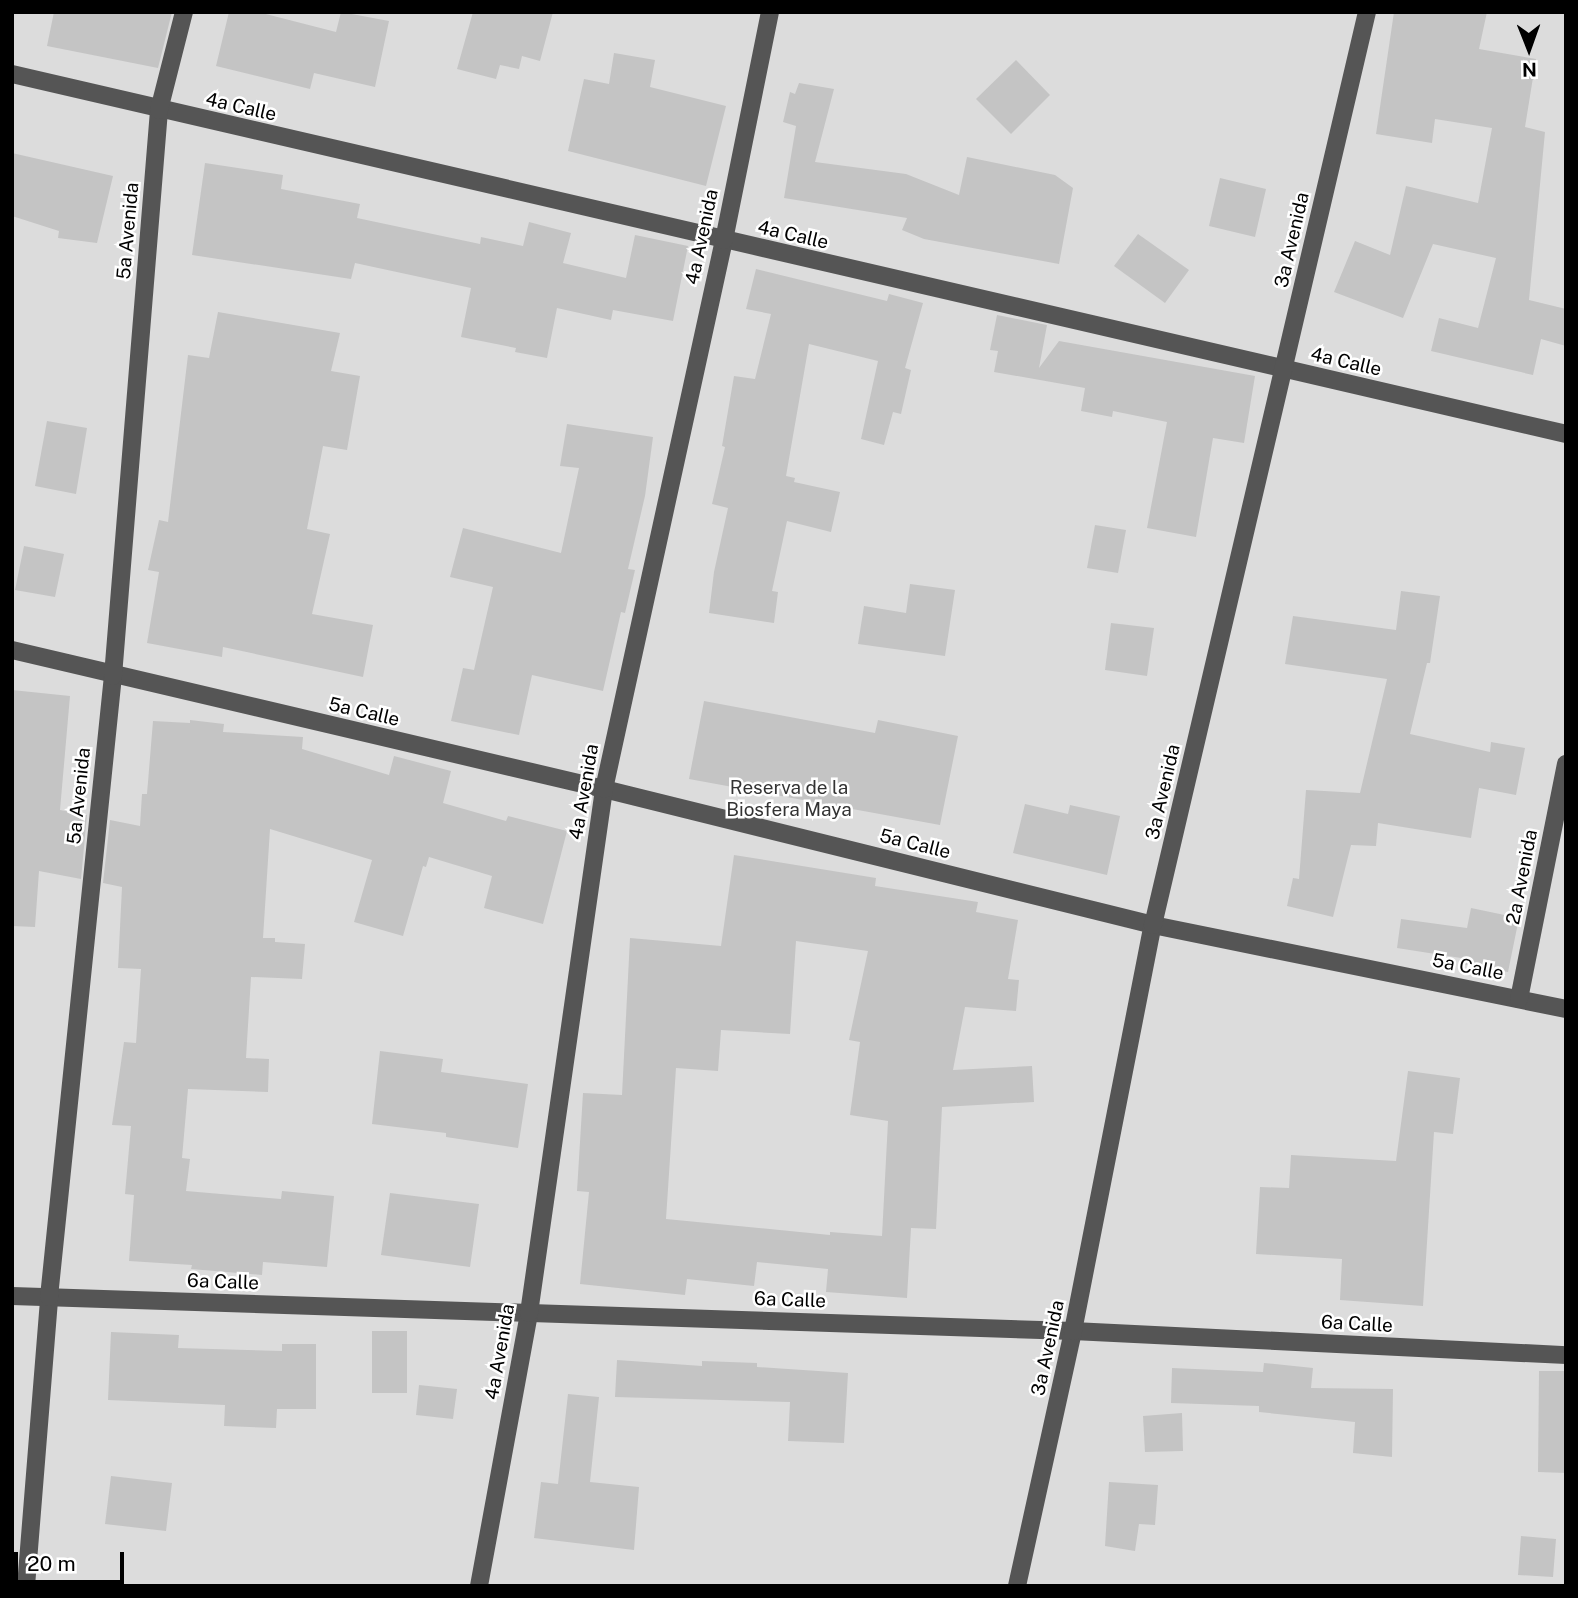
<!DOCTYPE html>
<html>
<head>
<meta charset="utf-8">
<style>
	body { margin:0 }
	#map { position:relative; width:1578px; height:1598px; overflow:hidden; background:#fff; font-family:"Public Sans",sans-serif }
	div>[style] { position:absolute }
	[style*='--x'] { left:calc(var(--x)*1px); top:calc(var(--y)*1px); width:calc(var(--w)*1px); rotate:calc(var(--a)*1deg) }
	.green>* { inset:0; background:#dcdcdc }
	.building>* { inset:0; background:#c4c4c4 }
	.minor>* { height:18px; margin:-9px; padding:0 9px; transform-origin:9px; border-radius:9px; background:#555 }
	span { translate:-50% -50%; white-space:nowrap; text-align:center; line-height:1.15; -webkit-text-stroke:5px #fff; paint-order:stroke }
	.street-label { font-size:19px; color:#000 }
	.park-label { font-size:19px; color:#333 }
	.frame { position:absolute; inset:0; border:14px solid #000; pointer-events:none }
	.north { position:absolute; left:1494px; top:14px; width:70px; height:70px; -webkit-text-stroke:5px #fff; paint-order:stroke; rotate:179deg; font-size:19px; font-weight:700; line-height:28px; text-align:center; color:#000 }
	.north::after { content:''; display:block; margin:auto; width:24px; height:32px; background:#000; clip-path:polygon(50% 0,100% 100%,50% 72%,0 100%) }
	.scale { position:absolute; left:14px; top:1552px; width:110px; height:32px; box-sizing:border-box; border:4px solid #000; border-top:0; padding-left:9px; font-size:21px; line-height:24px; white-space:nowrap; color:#000; -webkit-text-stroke:5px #fff; paint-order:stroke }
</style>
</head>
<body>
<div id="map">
	<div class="green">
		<div style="clip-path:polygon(12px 12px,1566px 12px,1566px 1586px,12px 1586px)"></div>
	</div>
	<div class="building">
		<div style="clip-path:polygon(54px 12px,172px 12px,158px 68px,47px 46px)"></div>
		<div style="clip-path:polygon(229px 12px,258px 12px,336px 32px,341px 12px,389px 21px,375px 87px,314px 73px,310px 89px,216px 66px)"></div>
		<div style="clip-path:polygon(473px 12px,553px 12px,540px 61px,522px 56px,519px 69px,500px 65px,496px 79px,457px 69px)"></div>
		<div style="clip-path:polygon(1394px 12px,1487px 12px,1479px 49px,1536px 59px,1525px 127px,1545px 132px,1529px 300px,1566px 309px,1566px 346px,1541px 339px,1533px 375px,1431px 351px,1439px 318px,1478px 328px,1496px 258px,1433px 244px,1403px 318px,1334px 292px,1355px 241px,1390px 255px,1406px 186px,1478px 203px,1492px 128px,1435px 119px,1432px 143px,1376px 134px)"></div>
		<div style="clip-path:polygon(614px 53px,655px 60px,650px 87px,726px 106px,706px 186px,568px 151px,584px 79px,609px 84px)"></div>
		<div style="clip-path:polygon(1016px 60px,1050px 95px,1011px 134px,976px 99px)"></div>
		<div style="clip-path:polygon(799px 83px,834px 89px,815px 162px,906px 174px,959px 195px,967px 157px,1055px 175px,1073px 188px,1059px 264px,924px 239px,902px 230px,907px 218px,784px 198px,796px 126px,783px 122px,790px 92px,795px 94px)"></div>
		<div style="clip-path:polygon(12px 153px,113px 176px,97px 243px,58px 238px,59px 231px,12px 216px)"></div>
		<div style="clip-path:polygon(205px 163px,283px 175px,281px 189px,360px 204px,357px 218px,480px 244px,481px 237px,523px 246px,529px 222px,571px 233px,563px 263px,626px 278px,635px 235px,688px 246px,673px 321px,613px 310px,611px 320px,557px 308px,547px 358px,515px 352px,516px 348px,461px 337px,471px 288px,355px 263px,351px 279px,192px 255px)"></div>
		<div style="clip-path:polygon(1220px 178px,1266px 189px,1255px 237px,1209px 226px)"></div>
		<div style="clip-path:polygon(1138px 234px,1189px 270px,1165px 303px,1114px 266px)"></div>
		<div style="clip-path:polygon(756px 269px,887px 301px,889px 294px,923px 303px,905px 368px,911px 370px,901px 414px,893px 412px,884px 445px,861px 439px,878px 361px,809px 344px,786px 476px,795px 478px,794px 482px,840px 492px,831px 532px,787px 521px,772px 591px,778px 592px,774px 623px,709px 613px,714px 572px,728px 508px,712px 504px,725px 447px,722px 446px,734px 376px,755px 379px,771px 314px,746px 309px)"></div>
		<div style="clip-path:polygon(218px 312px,340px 333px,331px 371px,360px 376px,347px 450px,323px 446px,307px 529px,330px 534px,312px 614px,373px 625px,363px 677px,223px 647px,222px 657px,147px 643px,159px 572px,148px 570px,159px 520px,168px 522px,188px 355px,209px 358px)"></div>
		<div style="clip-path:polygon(997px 315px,1047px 325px,1039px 368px,1059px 341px,1255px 376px,1244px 443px,1213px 438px,1196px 537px,1147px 528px,1167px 422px,1113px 411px,1112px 417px,1081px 411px,1085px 388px,994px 372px,998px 351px,990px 350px)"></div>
		<div style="clip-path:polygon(47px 421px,87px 428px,76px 494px,35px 486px)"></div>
		<div style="clip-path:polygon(567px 424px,653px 437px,645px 496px,628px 569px,635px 570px,625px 613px,621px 612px,603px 691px,532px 675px,519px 735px,451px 721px,463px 668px,474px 670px,493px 587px,450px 577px,463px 528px,561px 553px,579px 468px,560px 466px)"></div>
		<div style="clip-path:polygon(1095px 525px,1126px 530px,1118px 573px,1087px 568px)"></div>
		<div style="clip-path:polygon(24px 546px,64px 554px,55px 597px,15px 590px)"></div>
		<div style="clip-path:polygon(910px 584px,955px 590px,945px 656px,858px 644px,864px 606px,906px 613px)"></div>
		<div style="clip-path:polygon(1401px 591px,1440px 596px,1430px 663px,1427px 663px,1410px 734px,1490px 752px,1491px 742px,1525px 748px,1516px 795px,1479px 788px,1471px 838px,1378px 823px,1376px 846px,1351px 845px,1333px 917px,1287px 906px,1293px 878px,1299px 879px,1306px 790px,1360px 793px,1387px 679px,1285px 664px,1293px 616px,1396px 630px)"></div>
		<div style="clip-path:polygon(1111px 623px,1154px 628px,1147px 676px,1105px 670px)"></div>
		<div style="clip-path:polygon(12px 690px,70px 696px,60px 810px,87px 815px,81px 879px,39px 871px,35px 927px,12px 926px)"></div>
		<div style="clip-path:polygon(704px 701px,875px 733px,878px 720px,958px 736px,940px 825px,689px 779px)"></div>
		<div style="clip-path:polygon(190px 720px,224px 724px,223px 732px,303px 737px,302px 749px,389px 775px,394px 756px,451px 771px,443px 803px,506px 821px,508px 816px,567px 831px,543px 924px,484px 908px,492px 876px,429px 857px,426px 867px,423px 866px,403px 936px,354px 922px,372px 860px,270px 829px,263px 938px,275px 938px,275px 942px,305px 944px,302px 979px,251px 977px,246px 1058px,269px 1059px,268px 1092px,188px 1089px,182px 1158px,190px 1159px,186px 1191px,281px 1199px,282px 1191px,334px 1196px,327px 1267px,263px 1262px,262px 1275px,191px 1269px,192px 1265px,129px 1261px,134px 1195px,125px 1194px,131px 1126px,112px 1125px,124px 1042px,136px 1043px,141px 969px,118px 968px,122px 887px,103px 883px,110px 820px,140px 826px,142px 794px,147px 794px,153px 721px,190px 723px)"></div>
		<div style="clip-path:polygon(1025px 804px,1068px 814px,1070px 805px,1120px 816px,1107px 875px,1013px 853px)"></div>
		<div style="clip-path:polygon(evenodd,734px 855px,876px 878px,875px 886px,978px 902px,976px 912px,1018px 920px,1008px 979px,1019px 980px,1016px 1011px,965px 1007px,953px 1070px,1032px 1066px,1034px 1102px,942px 1107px,936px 1229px,911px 1228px,907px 1298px,826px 1292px,828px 1269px,757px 1262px,754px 1286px,687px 1279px,685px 1295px,580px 1284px,589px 1192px,577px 1191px,583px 1093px,622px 1095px,630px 938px,721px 946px,734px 855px,796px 941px,868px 951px,849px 1040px,860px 1042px,850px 1115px,888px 1121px,882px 1236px,830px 1232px,830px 1235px,666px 1219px,676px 1068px,718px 1071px,721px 1030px,790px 1034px,796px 941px)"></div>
		<div style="clip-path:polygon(1471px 908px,1519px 918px,1508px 972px,1460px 964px,1461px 958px,1397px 948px,1401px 919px,1467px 928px)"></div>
		<div style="clip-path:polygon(380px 1051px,443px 1059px,441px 1072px,528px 1084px,518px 1148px,446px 1137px,446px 1133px,372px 1124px)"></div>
		<div style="clip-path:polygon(1408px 1071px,1460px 1078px,1453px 1134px,1434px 1132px,1423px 1306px,1340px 1300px,1342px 1259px,1256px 1254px,1260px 1187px,1289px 1188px,1291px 1155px,1396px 1161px)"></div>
		<div style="clip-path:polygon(390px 1193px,479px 1204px,470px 1267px,381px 1255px)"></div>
		<div style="clip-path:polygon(372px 1331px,407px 1331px,407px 1393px,372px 1393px)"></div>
		<div style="clip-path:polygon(111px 1332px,179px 1335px,178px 1348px,282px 1351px,282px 1344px,316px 1344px,316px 1409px,277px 1409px,276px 1428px,224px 1426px,225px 1405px,108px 1400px)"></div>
		<div style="clip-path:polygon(617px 1360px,702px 1366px,702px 1361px,757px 1363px,757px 1367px,848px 1373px,844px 1443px,788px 1441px,790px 1402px,615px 1397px)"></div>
		<div style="clip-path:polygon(1264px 1363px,1313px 1368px,1311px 1388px,1393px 1389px,1392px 1457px,1353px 1453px,1355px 1422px,1259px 1412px,1259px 1406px,1171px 1403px,1172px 1368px,1263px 1372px)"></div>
		<div style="clip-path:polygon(1539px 1371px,1566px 1371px,1566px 1473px,1538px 1472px)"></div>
		<div style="clip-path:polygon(419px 1385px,457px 1389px,453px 1419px,416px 1415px)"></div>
		<div style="clip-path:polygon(568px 1394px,599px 1397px,590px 1482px,639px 1487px,634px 1550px,534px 1538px,541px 1482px,558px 1484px)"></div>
		<div style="clip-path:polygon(1182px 1413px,1183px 1451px,1145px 1452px,1143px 1416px)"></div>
		<div style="clip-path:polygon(111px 1476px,172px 1483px,166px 1531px,105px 1524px)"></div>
		<div style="clip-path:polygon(1109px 1482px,1158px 1485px,1155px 1525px,1139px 1524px,1135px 1551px,1105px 1546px)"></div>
		<div style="clip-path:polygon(1521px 1536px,1556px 1539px,1553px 1577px,1518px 1575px)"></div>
	</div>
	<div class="minor">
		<div style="--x:12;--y:74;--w:1595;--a:13.04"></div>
		<div style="--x:12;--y:650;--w:608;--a:13.21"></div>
		<div style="--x:604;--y:789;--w:566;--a:13.91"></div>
		<div style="--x:1153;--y:925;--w:421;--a:11.5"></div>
		<div style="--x:1519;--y:999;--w:240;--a:-78.7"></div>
		<div style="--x:12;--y:1296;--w:1062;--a:1.89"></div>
		<div style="--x:1073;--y:1331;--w:494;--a:2.8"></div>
		<div style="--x:26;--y:1586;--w:290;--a:-85.4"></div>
		<div style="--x:49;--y:1297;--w:624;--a:-84.12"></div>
		<div style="--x:113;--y:676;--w:568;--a:-85.35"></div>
		<div style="--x:159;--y:110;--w:101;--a:-75.7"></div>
		<div style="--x:479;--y:1586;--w:278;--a:-79.6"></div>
		<div style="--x:529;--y:1313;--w:529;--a:-81.85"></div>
		<div style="--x:604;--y:789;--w:562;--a:-77.67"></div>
		<div style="--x:724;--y:240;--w:233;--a:-78.6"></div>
		<div style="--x:1017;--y:1586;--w:261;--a:-77.6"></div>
		<div style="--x:1073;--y:1331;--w:414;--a:-78.9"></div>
		<div style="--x:1153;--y:925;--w:938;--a:-76.81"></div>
	</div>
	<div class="street-label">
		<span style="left:241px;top:107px;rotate:13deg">4a Calle</span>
		<span style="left:128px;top:231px;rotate:-85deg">5a Avenida</span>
		<span style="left:793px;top:235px;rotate:13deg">4a Calle</span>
		<span style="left:702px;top:237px;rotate:-78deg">4a Avenida</span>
		<span style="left:1292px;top:240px;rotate:-77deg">3a Avenida</span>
		<span style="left:1346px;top:362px;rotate:13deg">4a Calle</span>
		<span style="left:364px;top:712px;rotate:13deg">5a Calle</span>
		<span style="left:584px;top:792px;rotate:-80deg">4a Avenida</span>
		<span style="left:1163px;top:792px;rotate:-77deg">3a Avenida</span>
		<span style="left:79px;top:796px;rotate:-84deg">5a Avenida</span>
		<span style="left:915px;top:844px;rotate:14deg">5a Calle</span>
		<span style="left:1522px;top:877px;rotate:-79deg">2a Avenida</span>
		<span style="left:1468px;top:967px;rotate:11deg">5a Calle</span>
		<span style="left:223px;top:1282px;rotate:2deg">6a Calle</span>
		<span style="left:790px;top:1300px;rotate:2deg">6a Calle</span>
		<span style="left:1357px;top:1324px;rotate:3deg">6a Calle</span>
		<span style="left:1048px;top:1348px;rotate:-78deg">3a Avenida</span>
		<span style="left:500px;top:1352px;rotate:-80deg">4a Avenida</span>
	</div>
	<div class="park-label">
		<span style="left:789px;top:799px">Reserva de la<br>Biosfera Maya</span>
	</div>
	<div class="frame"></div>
	<div class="north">N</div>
	<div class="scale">20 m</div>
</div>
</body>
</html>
